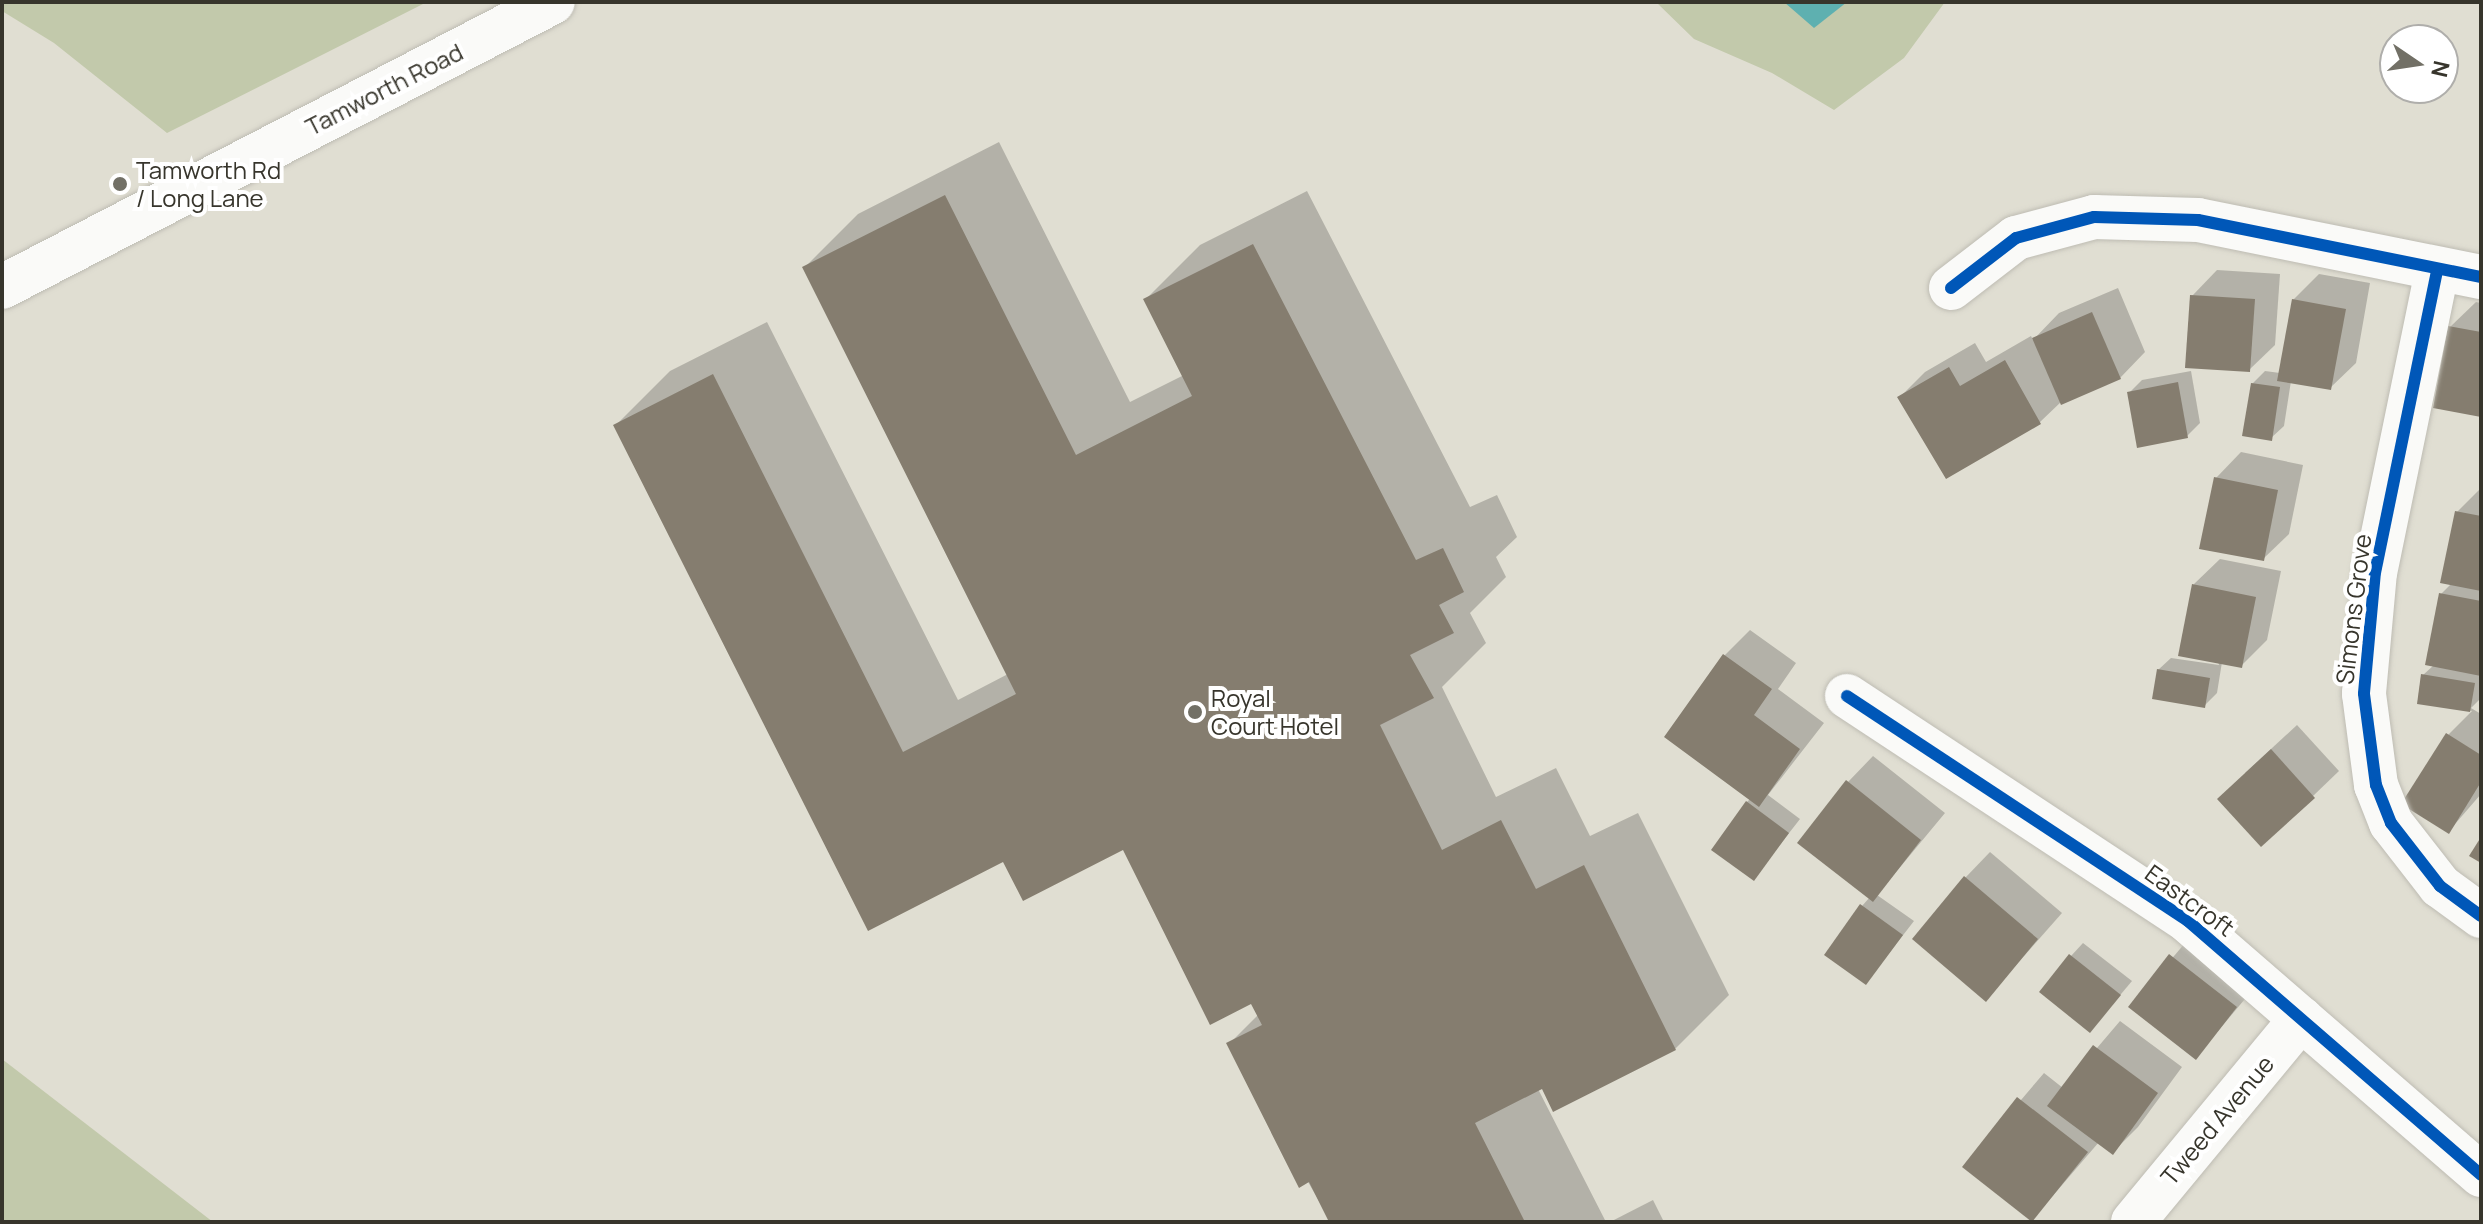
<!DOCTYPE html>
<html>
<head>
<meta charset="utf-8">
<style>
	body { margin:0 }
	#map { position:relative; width:2483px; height:1224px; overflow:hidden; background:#e0ded2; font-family:Manrope,sans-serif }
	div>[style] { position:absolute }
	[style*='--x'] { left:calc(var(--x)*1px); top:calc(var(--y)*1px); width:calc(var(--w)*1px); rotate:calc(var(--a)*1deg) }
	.green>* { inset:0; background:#c2c9ab }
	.water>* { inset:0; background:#5eb0b0 }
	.shadow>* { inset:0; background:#0003 }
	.building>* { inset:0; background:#857d6f }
	.roads { filter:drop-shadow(0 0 2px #bebcb3) drop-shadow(0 0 2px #bebcb3) }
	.minor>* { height:44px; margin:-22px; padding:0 22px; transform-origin:22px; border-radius:22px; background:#fafaf8 }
	.secondary>* { height:44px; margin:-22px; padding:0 22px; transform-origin:22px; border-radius:22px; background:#fafaf8 }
	.cycleway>* { height:12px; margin:-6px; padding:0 6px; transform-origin:6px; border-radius:6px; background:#0057b8 }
	.dots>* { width:22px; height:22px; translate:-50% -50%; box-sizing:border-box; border:4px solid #fff; border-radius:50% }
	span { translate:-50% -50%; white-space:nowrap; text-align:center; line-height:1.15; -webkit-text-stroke:8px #fff; paint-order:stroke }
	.street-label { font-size:24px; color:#37352c }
	.poi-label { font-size:24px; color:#37352c }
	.left { translate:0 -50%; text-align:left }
	.frame { position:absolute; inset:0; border:4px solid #37352c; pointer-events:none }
	.north { position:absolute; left:2379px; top:24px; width:80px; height:80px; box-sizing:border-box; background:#fff; border:2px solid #afaeab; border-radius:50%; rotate:103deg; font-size:22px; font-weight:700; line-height:32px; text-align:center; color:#37352c }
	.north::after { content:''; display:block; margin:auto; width:28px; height:36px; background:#727066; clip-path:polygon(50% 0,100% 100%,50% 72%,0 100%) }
</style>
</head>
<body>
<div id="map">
	<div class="green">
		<div style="clip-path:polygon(2px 2px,427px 2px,167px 133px,54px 43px,2px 11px)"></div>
		<div style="clip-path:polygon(1656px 2px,1945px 2px,1904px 58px,1834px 110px,1772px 73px,1694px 39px)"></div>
		<div style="clip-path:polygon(2px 1059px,213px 1222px,2px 1222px)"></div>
	</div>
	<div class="water">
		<div style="clip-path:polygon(1784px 2px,1847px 2px,1814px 28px)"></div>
	</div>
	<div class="shadow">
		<div style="clip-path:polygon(999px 142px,1130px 402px,1184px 375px,1146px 299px,1200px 245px,1307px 191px,1470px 507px,1497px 495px,1517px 537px,1496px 557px,1506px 577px,1470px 613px,1486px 643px,1442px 687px,1496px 797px,1556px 768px,1590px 836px,1638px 813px,1729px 995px,1675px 1049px,1538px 1089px,1606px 1222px,1331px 1222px,1229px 1044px,1259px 1014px,1252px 1001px,1124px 848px,1004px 860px,869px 928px,616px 425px,670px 371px,767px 322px,958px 700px,1008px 674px,804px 268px,858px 214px)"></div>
		<div style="clip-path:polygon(2217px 270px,2280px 274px,2275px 345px,2249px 370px,2192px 296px)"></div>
		<div style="clip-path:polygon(2319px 274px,2370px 283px,2356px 363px,2330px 388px,2291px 381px,2284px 426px,2271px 438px,2252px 384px,2265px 371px,2280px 373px,2293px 300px)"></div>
		<div style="clip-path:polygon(2118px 288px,2145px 352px,2120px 378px,2062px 401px,2040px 422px,1946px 477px,1900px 397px,1925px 372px,1975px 343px,1986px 362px,2031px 336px,2033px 340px,2059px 313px)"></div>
		<div style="clip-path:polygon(2476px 302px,2481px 303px,2481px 415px,2450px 327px)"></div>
		<div style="clip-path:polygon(2191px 371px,2200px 423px,2187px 436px,2129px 393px,2142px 380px)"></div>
		<div style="clip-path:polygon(2241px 452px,2303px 465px,2289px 534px,2263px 559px,2216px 478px)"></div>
		<div style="clip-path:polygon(2481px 488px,2481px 698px,2471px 708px,2481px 714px,2481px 794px,2449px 831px,2448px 735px,2472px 711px,2420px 703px,2423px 675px,2434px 665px,2441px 594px,2452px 583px,2457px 512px)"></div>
		<div style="clip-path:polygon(2220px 559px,2281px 571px,2267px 640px,2241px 666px,2222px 662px,2217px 693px,2204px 706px,2158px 670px,2171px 658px,2219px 665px,2194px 584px)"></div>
		<div style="clip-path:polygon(1750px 630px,1796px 663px,1778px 689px,1824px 723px,1768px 795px,1800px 819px,1754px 878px,1747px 802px,1751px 798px,1666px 737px,1725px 655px)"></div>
		<div style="clip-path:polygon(2297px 725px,2339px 771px,2313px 796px,2245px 773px)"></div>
		<div style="clip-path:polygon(1873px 756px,1945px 813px,1877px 895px,1914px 921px,1866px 983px,1862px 906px,1870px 897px,1848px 782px)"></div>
		<div style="clip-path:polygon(1990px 852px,2062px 913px,1986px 999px,1965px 878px)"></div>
		<div style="clip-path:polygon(2196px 930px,2261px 980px,2196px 1057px,2131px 1007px)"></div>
		<div style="clip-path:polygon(2083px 943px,2132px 981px,2090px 1031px,2071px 956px)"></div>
		<div style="clip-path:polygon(2120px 1021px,2182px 1067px,2138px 1127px,2113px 1152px,2099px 1142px,2032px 1220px,1964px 1167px,2044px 1073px,2063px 1088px)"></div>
		<div style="clip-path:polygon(1653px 1200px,1664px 1222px,1610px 1222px)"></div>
	</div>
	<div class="building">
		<div style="clip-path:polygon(945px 195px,1076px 455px,1192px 396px,1143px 299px,1253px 244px,1416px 560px,1443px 548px,1464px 592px,1439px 605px,1454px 633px,1410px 655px,1434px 698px,1380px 725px,1442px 850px,1501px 820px,1536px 889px,1584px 865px,1676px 1050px,1553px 1112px,1542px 1089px,1475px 1123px,1525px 1222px,1329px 1222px,1309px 1182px,1299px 1188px,1226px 1043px,1262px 1025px,1251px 1004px,1210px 1025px,1123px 850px,1023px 901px,1003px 862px,868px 931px,613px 425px,713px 374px,903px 752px,1016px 694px,802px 267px)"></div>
		<div style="clip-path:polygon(2190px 295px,2255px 299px,2250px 372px,2185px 368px)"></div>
		<div style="clip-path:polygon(2292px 299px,2346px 309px,2331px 390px,2277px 381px)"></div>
		<div style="clip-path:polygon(2092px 312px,2121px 379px,2061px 405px,2032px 338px)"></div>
		<div style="clip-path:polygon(2448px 326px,2481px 332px,2481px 417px,2433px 408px)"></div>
		<div style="clip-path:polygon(2005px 360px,2041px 424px,1946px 479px,1897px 397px,1949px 367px,1960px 386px)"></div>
		<div style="clip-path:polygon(2178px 382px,2188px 438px,2137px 448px,2127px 392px)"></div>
		<div style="clip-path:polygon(2251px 383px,2280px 387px,2272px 441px,2242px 436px)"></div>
		<div style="clip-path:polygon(2214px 477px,2278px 490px,2264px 561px,2199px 549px)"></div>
		<div style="clip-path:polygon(2455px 511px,2481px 516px,2481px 591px,2440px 583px)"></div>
		<div style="clip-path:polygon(2192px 584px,2256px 597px,2242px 668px,2178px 656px)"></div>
		<div style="clip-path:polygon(2439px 593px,2481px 601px,2481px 676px,2425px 665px)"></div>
		<div style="clip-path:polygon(1723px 654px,1772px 689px,1754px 715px,1800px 749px,1759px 807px,1664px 737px)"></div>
		<div style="clip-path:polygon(2157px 669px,2210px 678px,2205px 708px,2152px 699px)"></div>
		<div style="clip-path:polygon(2421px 674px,2475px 683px,2470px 712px,2417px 704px)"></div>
		<div style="clip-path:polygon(2446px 733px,2481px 755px,2481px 782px,2449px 834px,2401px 804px)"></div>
		<div style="clip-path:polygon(2271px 749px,2315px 798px,2261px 847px,2217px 799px)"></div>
		<div style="clip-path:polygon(1846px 780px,1921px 840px,1873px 902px,1797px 843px)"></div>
		<div style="clip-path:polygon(1746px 801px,1789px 833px,1754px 881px,1711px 850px)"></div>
		<div style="clip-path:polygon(2481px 837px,2481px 863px,2469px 856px)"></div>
		<div style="clip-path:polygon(1964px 876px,2038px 939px,1986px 1002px,1912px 939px)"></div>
		<div style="clip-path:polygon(1860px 904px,1903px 935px,1866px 985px,1824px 955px)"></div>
		<div style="clip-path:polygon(2069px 954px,2121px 995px,2090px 1033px,2039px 992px)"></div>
		<div style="clip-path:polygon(2169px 954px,2237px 1007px,2196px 1060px,2128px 1007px)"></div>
		<div style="clip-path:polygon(2093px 1045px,2158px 1093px,2113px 1155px,2047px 1106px)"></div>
		<div style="clip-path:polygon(2017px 1097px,2088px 1152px,2032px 1222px,1962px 1167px)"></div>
	</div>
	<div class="roads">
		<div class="minor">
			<div style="--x:2437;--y:271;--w:307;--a:101.6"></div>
			<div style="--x:2375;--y:572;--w:122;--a:95.2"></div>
			<div style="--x:2364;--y:694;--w:92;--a:82.5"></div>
			<div style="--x:2376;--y:785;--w:41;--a:68.5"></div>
			<div style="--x:2391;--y:823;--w:80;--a:52.1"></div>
			<div style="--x:2440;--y:886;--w:51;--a:36.2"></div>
			<div style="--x:1951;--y:288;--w:82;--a:-37.6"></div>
			<div style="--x:2016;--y:238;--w:81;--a:-15.1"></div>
			<div style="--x:2094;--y:217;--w:104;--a:1.7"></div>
			<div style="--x:2198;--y:220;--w:289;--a:11.4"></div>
			<div style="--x:1847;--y:696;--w:409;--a:33.4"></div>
			<div style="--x:2188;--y:921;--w:388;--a:40.9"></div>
			<div style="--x:2133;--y:1222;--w:264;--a:-50.4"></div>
		</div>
		<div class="secondary">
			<div style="--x:2;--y:287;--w:620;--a:-27.35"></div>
		</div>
	</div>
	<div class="cycleway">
		<div style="--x:2437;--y:271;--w:307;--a:101.6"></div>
		<div style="--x:2375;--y:572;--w:122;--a:95.2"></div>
		<div style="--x:2364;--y:694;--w:92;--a:82.5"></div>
		<div style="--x:2376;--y:785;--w:41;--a:68.5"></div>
		<div style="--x:2391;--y:823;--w:80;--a:52.1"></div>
		<div style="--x:2440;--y:886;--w:51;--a:36.2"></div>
		<div style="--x:1951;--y:288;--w:82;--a:-37.6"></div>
		<div style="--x:2016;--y:238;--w:81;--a:-15.1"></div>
		<div style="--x:2094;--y:217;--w:104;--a:1.7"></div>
		<div style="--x:2198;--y:220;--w:289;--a:11.4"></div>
		<div style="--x:1847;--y:696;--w:409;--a:33.4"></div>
		<div style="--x:2188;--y:921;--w:388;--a:40.9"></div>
	</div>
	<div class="dots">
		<div style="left:120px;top:184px;background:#727066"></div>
		<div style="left:1195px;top:712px;background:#727066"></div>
	</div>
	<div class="street-label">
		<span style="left:384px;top:89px;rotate:-27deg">Tamworth Road</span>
		<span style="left:2353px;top:609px;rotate:-83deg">Simons Grove</span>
		<span style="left:2190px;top:900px;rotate:36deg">Eastcroft</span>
		<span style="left:2217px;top:1120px;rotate:-50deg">Tweed Avenue</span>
	</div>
	<div class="poi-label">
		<span class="left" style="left:136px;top:184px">Tamworth Rd<br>/ Long Lane</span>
		<span class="left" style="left:1211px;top:712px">Royal<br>Court Hotel</span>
	</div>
	<div class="frame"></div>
	<div class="north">N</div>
</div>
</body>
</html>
